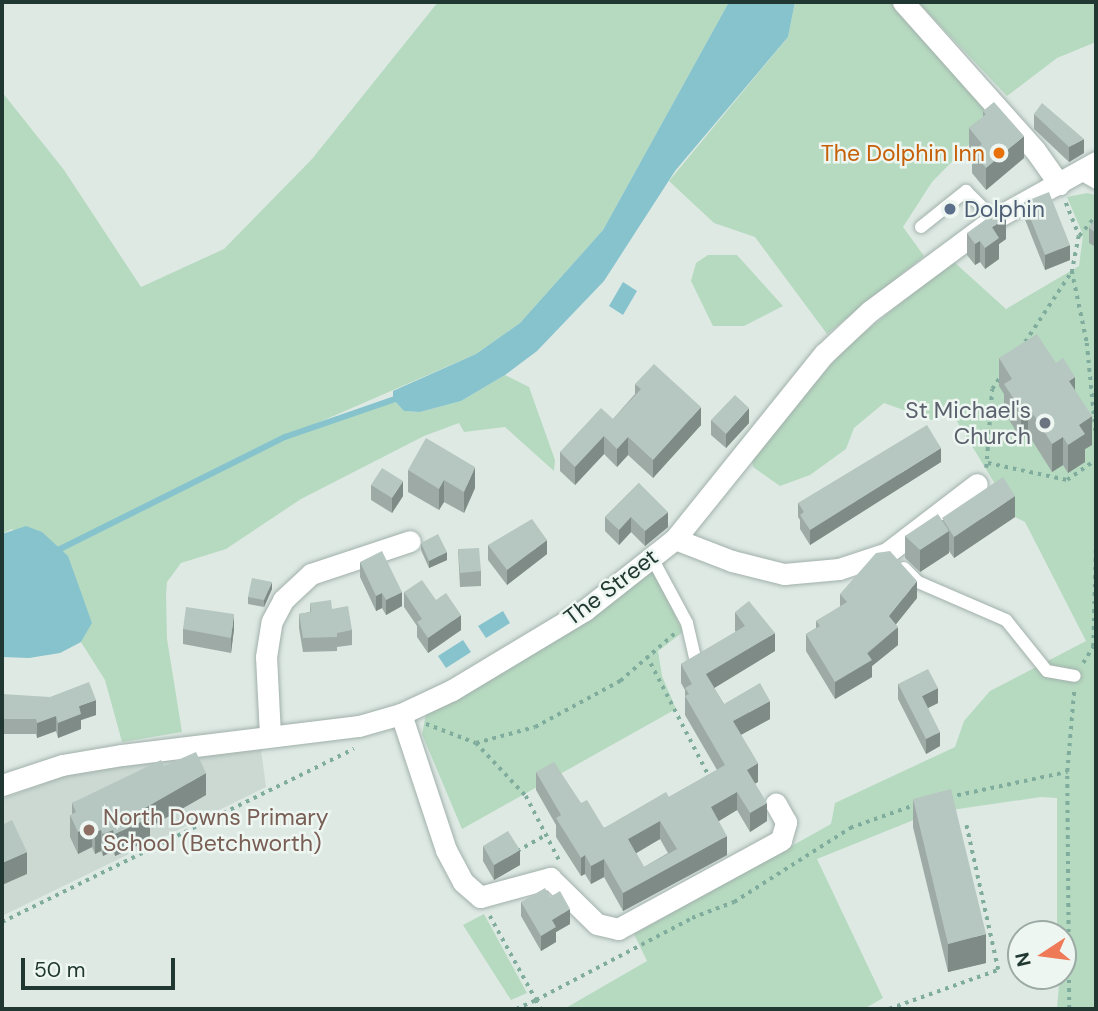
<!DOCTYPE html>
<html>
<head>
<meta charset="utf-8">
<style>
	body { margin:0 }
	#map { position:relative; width:1098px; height:1011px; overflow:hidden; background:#dee9e4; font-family:"DM Sans",sans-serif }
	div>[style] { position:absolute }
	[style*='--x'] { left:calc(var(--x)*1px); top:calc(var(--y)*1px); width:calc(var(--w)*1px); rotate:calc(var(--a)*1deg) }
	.built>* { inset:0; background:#ccd9d3 }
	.green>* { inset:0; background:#b6dac0 }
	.water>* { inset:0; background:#86c3cd }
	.stream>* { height:6px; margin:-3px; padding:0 3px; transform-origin:3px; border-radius:3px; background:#86c3cd }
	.path>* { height:3.5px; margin-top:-1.75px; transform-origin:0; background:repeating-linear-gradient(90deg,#7fac9d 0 3.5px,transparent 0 8.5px) }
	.roads { filter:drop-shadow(0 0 2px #a1b0ab) drop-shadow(0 0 2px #a1b0ab) }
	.lane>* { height:12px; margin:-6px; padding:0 6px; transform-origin:6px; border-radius:6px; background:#fff }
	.street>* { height:21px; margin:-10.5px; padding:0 10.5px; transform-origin:10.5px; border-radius:10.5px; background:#fff }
	.secondary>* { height:21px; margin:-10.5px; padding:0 10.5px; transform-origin:10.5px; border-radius:10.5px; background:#fff }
	.wall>* { inset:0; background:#9daaa5 }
	.shaded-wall>* { inset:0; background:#7f8b86 }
	.building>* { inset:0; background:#b6c6c0 }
	.dots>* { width:19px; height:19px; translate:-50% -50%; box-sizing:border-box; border:4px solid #eef6f2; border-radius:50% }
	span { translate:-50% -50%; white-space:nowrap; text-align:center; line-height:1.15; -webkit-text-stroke:5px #eef6f2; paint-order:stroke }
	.food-label { font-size:23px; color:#c56008 }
	.right { translate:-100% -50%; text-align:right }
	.service-label { font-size:23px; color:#4e5e75 }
	.left { translate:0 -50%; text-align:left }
	.worship-label { font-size:23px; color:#5b616d }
	.street-label { font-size:23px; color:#203831 }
	.education-label { font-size:23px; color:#785e54 }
	.frame { position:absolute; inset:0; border:4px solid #203831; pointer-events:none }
	.north { position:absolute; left:1007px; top:920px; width:70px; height:70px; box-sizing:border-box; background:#eef6f2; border:2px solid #9caaa5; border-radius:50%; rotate:257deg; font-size:19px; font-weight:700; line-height:28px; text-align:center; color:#203831 }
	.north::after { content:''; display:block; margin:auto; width:24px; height:32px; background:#ee7a57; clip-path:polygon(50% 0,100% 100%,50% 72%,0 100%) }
	.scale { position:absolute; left:21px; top:958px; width:154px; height:32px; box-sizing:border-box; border:4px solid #203831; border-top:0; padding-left:9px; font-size:21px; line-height:24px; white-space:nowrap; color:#203831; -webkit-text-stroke:5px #eef6f2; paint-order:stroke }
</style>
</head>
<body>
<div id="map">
	<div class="built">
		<div style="clip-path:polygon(261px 749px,266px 787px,2px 916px,2px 799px,78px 771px,179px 755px)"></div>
	</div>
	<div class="green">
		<div style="clip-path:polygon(438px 2px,729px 2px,603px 230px,520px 323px,476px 354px,299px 431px,393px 399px,404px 411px,420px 412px,461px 401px,505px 375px,529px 387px,555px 460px,554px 471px,505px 427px,464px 432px,459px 423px,424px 436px,301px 499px,226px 549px,181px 563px,167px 582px,166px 595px,167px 639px,182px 732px,122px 742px,105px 680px,81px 642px,92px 622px,12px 529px,2px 534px,2px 92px,64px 170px,141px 287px,224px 249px,312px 159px)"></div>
		<div style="clip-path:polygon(795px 2px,891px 2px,996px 117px,932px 182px,903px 227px,924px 256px,827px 334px,755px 237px,714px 223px,669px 181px,788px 37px)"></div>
		<div style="clip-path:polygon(918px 2px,1096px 2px,1096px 42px,1057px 58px,1007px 96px)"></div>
		<div style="clip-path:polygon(1087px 193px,1096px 195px,1096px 1009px,1057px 1009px,1063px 934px,1057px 934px,1057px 798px,1041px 797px,931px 813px,817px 859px,883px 998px,864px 1009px,564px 1009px,647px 961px,634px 934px,831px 824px,835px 803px,955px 747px,964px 721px,990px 691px,1086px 641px,1025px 522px,1015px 517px,952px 413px,932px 420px,884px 403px,854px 428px,846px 449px,810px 475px,780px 486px,753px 467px,752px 458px,845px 348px,953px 261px,1006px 309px,1079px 266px,1083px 235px,1067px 197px)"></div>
		<div style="clip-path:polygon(708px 255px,737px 255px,783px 306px,744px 326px,713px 326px,691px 281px,696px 263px)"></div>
		<div style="clip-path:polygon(653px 569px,683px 632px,658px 651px,662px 676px,676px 709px,462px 829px,422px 734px,426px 714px,539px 651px)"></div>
		<div style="clip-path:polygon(484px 914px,527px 993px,511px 1000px,463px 925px)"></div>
	</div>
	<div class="water">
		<div style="clip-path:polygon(729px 2px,795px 2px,788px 37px,675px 171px,604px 281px,537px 351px,505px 375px,461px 401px,420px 412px,404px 411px,393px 399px,393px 391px,476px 354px,520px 323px,603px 230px)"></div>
		<div style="clip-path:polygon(623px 282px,637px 291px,623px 315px,609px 306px)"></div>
		<div style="clip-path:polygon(26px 526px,42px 532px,68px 556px,92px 623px,81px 642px,60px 653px,29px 658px,2px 657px,2px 534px)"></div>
		<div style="clip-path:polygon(503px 611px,510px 623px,486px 638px,478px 626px)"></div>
		<div style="clip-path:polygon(463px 640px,471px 652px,446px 668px,438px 656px)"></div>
	</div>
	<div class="stream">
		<div style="--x:54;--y:552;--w:258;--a:-26.5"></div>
		<div style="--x:285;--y:437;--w:123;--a:-19"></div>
	</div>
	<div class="path">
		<div style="--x:1066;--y:203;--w:35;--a:68"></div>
		<div style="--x:1079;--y:236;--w:36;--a:101"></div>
		<div style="--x:1072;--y:271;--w:74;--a:78.2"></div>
		<div style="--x:1087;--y:343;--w:91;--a:84.4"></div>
		<div style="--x:1079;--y:236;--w:26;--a:-50"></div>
		<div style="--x:1025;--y:342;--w:85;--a:-56.5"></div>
		<div style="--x:988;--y:463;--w:81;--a:12.1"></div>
		<div style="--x:1067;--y:480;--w:35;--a:-35"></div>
		<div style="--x:986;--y:468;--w:79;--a:-85.7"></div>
		<div style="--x:992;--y:389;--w:14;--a:-56"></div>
		<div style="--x:647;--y:656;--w:137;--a:62.7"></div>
		<div style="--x:1083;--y:663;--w:19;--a:-58"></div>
		<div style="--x:1093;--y:647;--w:113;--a:-88.5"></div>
		<div style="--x:426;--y:724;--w:53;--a:20.8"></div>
		<div style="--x:476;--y:743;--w:61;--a:-15.2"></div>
		<div style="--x:535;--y:727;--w:97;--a:-28.4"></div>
		<div style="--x:620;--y:681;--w:72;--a:-41"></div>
		<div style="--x:476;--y:743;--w:73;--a:46.7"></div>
		<div style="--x:526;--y:796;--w:72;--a:62.7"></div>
		<div style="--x:949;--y:797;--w:121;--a:-12"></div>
		<div style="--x:517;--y:851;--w:35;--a:-29"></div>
		<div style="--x:490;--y:916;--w:96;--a:61.3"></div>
		<div style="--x:536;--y:1000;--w:176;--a:-27.7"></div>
		<div style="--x:692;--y:918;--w:45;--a:-20.9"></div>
		<div style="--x:734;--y:902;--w:138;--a:-32.5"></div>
		<div style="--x:850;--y:828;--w:69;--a:-19.5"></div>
		<div style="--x:2;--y:922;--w:392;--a:-26.2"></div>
		<div style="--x:516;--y:1009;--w:22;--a:-24"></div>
		<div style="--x:536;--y:1000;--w:10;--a:61"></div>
		<div style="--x:889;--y:1009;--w:116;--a:-19.7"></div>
		<div style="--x:998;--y:970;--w:148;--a:-102.4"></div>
		<div style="--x:1069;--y:1009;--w:237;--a:-90.5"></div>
		<div style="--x:1067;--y:772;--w:82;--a:-85.1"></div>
	</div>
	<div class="roads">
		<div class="lane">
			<div style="--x:1079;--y:173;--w:20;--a:30"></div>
			<div style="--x:921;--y:227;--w:58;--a:-38.7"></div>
			<div style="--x:966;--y:191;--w:40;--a:45"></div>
			<div style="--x:652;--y:558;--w:74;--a:61.7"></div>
			<div style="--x:687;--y:623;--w:36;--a:77"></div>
			<div style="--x:904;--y:568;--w:20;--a:45"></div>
			<div style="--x:918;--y:582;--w:96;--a:23.4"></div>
			<div style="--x:1006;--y:620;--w:65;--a:51.2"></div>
			<div style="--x:1047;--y:671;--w:28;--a:10"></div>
		</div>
		<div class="street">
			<div style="--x:903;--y:2;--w:198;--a:48.3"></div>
			<div style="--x:1035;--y:150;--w:42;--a:54.8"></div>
			<div style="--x:675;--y:539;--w:61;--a:21.1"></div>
			<div style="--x:732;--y:561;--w:54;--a:14"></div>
			<div style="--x:784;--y:574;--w:55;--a:-5.2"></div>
			<div style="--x:839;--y:569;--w:51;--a:-18.4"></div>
			<div style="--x:887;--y:553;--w:113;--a:-37.5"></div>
			<div style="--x:401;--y:714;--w:143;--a:71.7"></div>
			<div style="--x:446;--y:850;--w:36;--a:62"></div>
			<div style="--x:463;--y:882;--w:23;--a:41"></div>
			<div style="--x:480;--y:897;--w:73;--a:-15.2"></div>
			<div style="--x:550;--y:878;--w:66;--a:44.4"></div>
			<div style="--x:597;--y:924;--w:22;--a:13"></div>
			<div style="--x:618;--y:929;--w:186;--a:-28.6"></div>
			<div style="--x:781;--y:840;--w:19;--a:-74"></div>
			<div style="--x:786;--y:822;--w:21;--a:-119"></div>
			<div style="--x:270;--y:735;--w:78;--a:-92.9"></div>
			<div style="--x:266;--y:657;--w:36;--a:-81"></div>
			<div style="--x:272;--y:621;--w:24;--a:-62"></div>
			<div style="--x:283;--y:600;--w:38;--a:-43"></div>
			<div style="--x:311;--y:574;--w:104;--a:-18.4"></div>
		</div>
		<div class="secondary">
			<div style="--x:2;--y:785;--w:63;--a:-18.4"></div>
			<div style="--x:62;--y:765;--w:61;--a:-9.5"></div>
			<div style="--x:122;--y:755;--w:239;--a:-7"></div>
			<div style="--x:359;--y:726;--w:44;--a:-15.9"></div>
			<div style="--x:401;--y:714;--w:56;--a:-25.2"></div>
			<div style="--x:452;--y:690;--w:155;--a:-31"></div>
			<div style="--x:585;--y:610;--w:115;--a:-38.3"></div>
			<div style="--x:675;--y:539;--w:238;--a:-51.2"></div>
			<div style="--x:824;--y:354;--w:63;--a:-43.1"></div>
			<div style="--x:870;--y:311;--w:154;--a:-36.6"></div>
			<div style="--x:994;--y:219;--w:117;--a:-29.2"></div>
		</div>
	</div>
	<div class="wall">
		<div style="clip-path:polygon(983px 111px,1024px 158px,986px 190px,972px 173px,972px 154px,969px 150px,969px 128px,983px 117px)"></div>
		<div style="clip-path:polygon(1034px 114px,1084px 153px,1069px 162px,1034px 129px)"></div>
		<div style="clip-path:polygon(1024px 202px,1070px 260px,1045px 270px,1024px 217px)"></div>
		<div style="clip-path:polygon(1096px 217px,1096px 247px,1089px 243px,1089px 228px)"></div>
		<div style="clip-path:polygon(967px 233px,1006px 239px,999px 244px,999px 259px,985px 269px,980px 262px,975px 265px,967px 255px)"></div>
		<div style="clip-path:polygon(999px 358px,1075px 390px,1092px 445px,1085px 449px,1085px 462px,1068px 473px,1063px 465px,1052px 472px,1028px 434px,1021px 439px,1004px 412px,1004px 394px,999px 386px)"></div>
		<div style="clip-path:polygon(635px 384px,701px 425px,653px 478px,628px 455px,617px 467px,604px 454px,575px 485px,560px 471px,560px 452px,613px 419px,635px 394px)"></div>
		<div style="clip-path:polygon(711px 420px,749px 423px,726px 448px,711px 435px)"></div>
		<div style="clip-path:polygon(941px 462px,810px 545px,800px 529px,800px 520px,798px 517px,798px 503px)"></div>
		<div style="clip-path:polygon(408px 470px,475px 488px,464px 513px,444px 502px,439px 510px,408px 492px)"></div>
		<div style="clip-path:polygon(639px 483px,668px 527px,645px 546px,631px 532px,619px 545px,605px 531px,605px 517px)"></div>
		<div style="clip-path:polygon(371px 485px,403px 496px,392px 513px,371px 500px)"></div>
		<div style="clip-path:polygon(1015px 517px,954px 558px,949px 551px,949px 553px,920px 572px,905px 558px,905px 536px,942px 520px)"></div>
		<div style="clip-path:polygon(421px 543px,447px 560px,429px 568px,421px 550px)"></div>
		<div style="clip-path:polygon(488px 545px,547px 554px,507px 585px,488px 560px)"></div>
		<div style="clip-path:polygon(458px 549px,481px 571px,481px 586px,460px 587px)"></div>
		<div style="clip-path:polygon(360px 562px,402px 606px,386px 615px,382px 608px,376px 611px,360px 577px)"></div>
		<div style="clip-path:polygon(272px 589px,264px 607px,248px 604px,248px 597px)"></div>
		<div style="clip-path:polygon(404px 592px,436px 600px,461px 630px,428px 653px,417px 637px,417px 626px,404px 607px)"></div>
		<div style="clip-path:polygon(840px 594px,917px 598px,896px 624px,898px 645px,872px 666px,872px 677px,835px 699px,806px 651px,806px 634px,816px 628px,816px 621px,840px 607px)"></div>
		<div style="clip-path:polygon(310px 603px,332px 609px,352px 630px,352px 645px,337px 647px,337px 651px,303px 652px,299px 628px,299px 614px,310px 612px)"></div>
		<div style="clip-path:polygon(evenodd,735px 612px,775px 651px,714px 688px,724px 704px,770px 719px,741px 735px,758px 782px,755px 783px,767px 821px,750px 832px,737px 810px,718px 821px,727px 855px,623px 911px,604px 877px,591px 884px,585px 874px,581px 876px,556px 837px,556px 825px,536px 790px,536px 772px,581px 803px,604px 828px,669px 797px,717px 770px,685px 715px,685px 690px,681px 683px,681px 664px,736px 632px,735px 631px,735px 612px,660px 839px,668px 853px,644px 867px,636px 853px,660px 839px)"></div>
		<div style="clip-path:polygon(183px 629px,234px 629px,231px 653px,183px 644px)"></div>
		<div style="clip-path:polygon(898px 684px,938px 703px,928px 708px,940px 746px,926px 754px,898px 699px)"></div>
		<div style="clip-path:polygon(2px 694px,96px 715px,81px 720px,81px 729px,58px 738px,56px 731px,37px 738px,36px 734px,2px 734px)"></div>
		<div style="clip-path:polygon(164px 766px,206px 795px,150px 827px,150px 840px,115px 856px,113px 851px,103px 856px,101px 851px,95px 854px,92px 847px,78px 854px,70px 837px,70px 815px,72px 815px,72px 803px)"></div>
		<div style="clip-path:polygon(913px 799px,986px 963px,948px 972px,913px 827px)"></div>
		<div style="clip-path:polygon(483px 846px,520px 865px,494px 880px,483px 861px)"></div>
		<div style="clip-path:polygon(550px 897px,570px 924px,556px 932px,556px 942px,541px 951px,521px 916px,521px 902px)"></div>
	</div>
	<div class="shaded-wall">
		<div style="clip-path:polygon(1024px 136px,1024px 158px,986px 190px,986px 168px)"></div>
		<div style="clip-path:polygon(1084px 139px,1084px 153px,1069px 162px,1069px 147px)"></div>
		<div style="clip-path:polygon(1006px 218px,1006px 239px,999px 244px,999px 259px,985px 269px,985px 248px,992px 227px)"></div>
		<div style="clip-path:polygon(980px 241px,980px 262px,975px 265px,975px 244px)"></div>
		<div style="clip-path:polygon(1070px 245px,1070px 260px,1045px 270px,1045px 255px)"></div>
		<div style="clip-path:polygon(1075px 377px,1075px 405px,1069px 381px)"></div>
		<div style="clip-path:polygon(1028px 406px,1028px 434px,1021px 439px,1021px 410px)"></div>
		<div style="clip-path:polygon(701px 407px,701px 425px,653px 478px,653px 460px)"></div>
		<div style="clip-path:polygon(749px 408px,749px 423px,726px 448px,726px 434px)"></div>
		<div style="clip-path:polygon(1092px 416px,1092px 445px,1085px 449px,1085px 462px,1068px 473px,1068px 445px,1079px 425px)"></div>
		<div style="clip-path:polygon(604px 436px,604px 454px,575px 485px,575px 467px)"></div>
		<div style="clip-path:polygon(628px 437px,628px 455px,617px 467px,617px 449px)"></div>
		<div style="clip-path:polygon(1063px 437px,1063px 465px,1052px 472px,1052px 444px)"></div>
		<div style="clip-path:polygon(941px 448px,941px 462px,810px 545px,810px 530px)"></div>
		<div style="clip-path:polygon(475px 467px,475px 488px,464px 513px,464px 492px)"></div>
		<div style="clip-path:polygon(444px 480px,444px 502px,439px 510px,439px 489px)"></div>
		<div style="clip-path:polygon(403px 481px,403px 496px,392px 513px,392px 498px)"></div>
		<div style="clip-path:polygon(1015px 496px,1015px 517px,954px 558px,954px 537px)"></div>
		<div style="clip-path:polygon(668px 512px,668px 527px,645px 546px,645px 531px)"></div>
		<div style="clip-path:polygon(631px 517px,631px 532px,619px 545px,619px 530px)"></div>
		<div style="clip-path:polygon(949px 531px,949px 553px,920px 572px,920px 550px)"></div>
		<div style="clip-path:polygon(547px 540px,547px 554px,507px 585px,507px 570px)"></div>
		<div style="clip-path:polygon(447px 552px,447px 560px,429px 568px,429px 561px)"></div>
		<div style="clip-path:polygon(917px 581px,917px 598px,889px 633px,889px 616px)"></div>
		<div style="clip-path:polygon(272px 582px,272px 589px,264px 607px,264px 600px)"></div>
		<div style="clip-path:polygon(402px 592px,402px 606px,386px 615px,386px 600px)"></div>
		<div style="clip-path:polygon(382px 593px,382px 608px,376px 611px,376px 596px)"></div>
		<div style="clip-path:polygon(234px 614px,234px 629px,231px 653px,231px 638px)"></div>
		<div style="clip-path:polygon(461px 615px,461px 630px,428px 653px,428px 638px)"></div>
		<div style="clip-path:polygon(898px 627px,898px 645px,872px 666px,872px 677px,835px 699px,835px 682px)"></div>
		<div style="clip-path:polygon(775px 633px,775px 651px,706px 693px,706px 674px)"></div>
		<div style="clip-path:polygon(938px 688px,938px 703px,922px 711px,922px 696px)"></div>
		<div style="clip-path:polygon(96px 700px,96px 715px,81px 720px,81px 729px,58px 738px,58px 723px,79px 706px)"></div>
		<div style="clip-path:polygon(770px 701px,770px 719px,733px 739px,733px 721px)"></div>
		<div style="clip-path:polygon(56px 716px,56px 731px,37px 738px,37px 723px)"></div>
		<div style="clip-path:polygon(940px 732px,940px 746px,926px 754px,926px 739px)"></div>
		<div style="clip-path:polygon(758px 763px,758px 782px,747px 788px,747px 770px)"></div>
		<div style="clip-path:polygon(206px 773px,206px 795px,150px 827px,150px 840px,115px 856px,115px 834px,145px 808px)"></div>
		<div style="clip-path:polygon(737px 792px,737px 810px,711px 826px,711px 807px)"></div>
		<div style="clip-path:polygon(767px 803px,767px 821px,750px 832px,750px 813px)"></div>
		<div style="clip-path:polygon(660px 821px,660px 839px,628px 858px,628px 839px)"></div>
		<div style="clip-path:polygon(92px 825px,92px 847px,78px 854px,78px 832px)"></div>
		<div style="clip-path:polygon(101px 830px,101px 851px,95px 854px,95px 832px)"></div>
		<div style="clip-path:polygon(113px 830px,113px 851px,103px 856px,103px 834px)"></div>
		<div style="clip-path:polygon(727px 836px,727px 855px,623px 911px,623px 893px)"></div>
		<div style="clip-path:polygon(520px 850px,520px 865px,494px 880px,494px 865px)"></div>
		<div style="clip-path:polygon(27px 852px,27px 874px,2px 885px,2px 863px)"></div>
		<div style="clip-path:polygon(585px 855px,585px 874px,581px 876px,581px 858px)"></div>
		<div style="clip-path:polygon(604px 859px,604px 877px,591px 884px,591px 866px)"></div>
		<div style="clip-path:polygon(570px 909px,570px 924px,556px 932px,556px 942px,541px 951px,541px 936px,552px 920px)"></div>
		<div style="clip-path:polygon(986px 934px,986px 963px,948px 972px,948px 944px)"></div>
	</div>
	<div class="building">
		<div style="clip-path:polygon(994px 102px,1024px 136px,986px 168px,972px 152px,982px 144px,969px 128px,986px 114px,983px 111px)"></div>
		<div style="clip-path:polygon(1042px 103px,1084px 139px,1069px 147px,1034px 114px)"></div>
		<div style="clip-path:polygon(1049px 192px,1070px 245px,1045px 255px,1024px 202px)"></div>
		<div style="clip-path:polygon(1000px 209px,1006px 218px,992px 227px,999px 238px,985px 248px,980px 241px,975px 244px,967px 233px)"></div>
		<div style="clip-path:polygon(1096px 217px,1096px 233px,1089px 228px)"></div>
		<div style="clip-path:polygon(1037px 334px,1056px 363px,1063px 358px,1075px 377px,1069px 381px,1092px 416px,1079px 425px,1085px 434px,1068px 445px,1063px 437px,1052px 444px,1028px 406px,1021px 410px,1004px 384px,1012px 379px,999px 358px)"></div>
		<div style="clip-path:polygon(654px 364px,701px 407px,653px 460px,628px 437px,617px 449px,604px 436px,575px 467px,560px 452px,601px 408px,613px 419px,641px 389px,635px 384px)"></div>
		<div style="clip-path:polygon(735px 395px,749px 408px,726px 434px,711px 420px)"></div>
		<div style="clip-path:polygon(927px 425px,941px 448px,810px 530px,800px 515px,804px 512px,798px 503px)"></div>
		<div style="clip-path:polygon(426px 438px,475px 467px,464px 492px,444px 480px,439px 489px,408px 470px)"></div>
		<div style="clip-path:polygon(382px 468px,403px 481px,392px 498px,371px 485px)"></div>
		<div style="clip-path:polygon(1003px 477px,1015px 496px,954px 537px,942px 518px)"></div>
		<div style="clip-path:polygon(639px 483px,668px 512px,645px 531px,631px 517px,619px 530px,605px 517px)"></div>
		<div style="clip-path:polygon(938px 514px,949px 531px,920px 550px,905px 536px)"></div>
		<div style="clip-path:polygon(532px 519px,547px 540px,507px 570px,488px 545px)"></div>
		<div style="clip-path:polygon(438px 534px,447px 552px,429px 561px,421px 543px)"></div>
		<div style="clip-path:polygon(479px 548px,481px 571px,460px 573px,458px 549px)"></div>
		<div style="clip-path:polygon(382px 551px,402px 592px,386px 600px,382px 593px,376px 596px,360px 562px)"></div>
		<div style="clip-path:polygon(890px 551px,917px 581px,889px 616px,898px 627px,867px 653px,872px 660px,835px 682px,806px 634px,820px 626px,816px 621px,847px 602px,840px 594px,876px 553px)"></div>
		<div style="clip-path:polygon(252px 578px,272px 582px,264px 600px,248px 597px)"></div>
		<div style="clip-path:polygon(422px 580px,436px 600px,446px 593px,461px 615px,428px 638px,417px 622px,422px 619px,404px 592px)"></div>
		<div style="clip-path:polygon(331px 600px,332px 609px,348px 606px,352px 630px,337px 633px,337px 637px,303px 638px,299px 614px,311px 612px,310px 603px)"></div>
		<div style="clip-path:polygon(evenodd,749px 601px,775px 633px,706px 674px,724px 704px,760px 683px,770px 701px,733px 721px,758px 763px,747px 770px,767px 803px,750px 813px,737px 792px,711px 807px,727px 836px,623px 893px,604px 859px,591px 866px,585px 855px,581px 858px,556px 818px,561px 815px,536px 772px,554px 762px,581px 803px,587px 800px,604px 828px,666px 792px,669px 797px,725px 765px,685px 696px,689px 694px,685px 688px,692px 684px,681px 664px,745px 626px,735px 612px,749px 601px,660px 821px,677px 849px,644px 867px,628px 839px,660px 821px)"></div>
		<div style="clip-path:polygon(186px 607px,234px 614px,231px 638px,183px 629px)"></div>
		<div style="clip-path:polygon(928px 669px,938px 688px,922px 696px,940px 732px,926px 739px,898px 684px)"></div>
		<div style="clip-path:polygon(89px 682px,96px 700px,79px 706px,81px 714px,58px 723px,56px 716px,37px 723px,36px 719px,2px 719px,2px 694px,50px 697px)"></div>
		<div style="clip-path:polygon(196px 752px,206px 773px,145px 808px,150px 818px,115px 834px,113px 830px,103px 834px,101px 830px,95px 832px,92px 825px,78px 832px,70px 815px,76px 812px,72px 803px,161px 760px,164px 766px)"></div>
		<div style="clip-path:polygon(951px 789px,986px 934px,948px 944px,913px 799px)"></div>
		<div style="clip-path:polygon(12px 820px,27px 852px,2px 863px,2px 825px)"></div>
		<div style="clip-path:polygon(508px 831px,520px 850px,494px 865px,483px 846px)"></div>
		<div style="clip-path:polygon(545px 888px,550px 897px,560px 891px,570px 909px,552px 920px,556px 927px,541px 936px,521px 902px)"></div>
	</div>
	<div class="dots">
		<div style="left:999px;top:153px;background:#e8710a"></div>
		<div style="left:950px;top:209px;background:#5c6f8a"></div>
		<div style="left:1045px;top:423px;background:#6b7280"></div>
		<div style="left:89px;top:830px;background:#8d6e63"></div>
	</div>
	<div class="food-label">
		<span class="right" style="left:985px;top:153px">The Dolphin Inn</span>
	</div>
	<div class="service-label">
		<span class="left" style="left:964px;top:209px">Dolphin</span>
	</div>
	<div class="worship-label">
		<span class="right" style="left:1031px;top:423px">St Michael's<br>Church</span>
	</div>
	<div class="street-label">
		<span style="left:611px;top:587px;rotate:-37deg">The Street</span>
	</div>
	<div class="education-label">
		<span class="left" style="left:103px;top:830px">North Downs Primary<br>School (Betchworth)</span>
	</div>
	<div class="frame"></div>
	<div class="north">N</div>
	<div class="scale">50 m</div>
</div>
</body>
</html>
